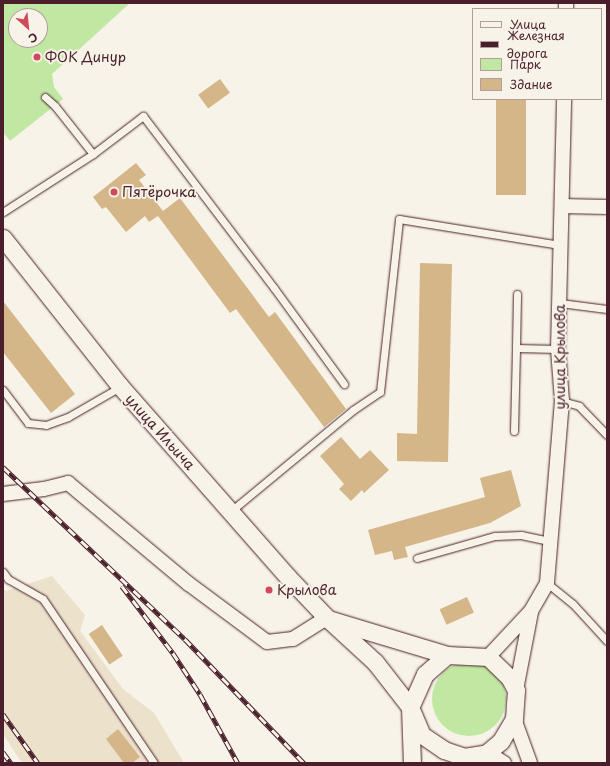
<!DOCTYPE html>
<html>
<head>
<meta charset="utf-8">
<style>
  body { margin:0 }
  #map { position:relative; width:610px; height:766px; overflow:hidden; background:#f7f3e8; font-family:"Playpen Sans",sans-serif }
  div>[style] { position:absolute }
  .built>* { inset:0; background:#ece1cb }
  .green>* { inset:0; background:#c1e8a2 }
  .round { border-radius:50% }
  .building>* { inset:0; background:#d4b688; transform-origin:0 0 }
  .roads { filter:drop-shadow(0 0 1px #4a1f2b) drop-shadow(0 0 1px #4a1f2b) }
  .service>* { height:7px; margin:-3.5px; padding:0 3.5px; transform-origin:3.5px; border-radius:3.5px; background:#f7f3e8 }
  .minor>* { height:14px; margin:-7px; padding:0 7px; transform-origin:7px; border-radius:7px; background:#f7f3e8 }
  .tertiary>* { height:17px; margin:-8.5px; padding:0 8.5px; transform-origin:8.5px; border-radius:8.5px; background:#f7f3e8 }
  .rail>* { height:4.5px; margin-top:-2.25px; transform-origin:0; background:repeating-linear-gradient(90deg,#f7f3e8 0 9px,#4a1f2b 0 18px); box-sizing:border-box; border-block:1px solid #4a1f2b }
  .dots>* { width:11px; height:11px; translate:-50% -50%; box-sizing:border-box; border:2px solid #f7f3e8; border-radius:50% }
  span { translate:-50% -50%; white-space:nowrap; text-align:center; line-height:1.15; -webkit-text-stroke:4px #f7f3e8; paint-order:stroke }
  .poi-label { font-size:14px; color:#4a1f2b }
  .left { translate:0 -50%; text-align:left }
  .street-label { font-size:14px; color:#4a1f2b }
  .frame { position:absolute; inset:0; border:4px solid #4a1f2b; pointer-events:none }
  .legend { position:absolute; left:472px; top:8px; width:130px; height:92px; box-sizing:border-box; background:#f7f3e8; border:1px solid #b29e9c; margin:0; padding:5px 7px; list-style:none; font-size:12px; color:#4a1f2b }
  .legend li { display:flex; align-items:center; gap:8px; height:20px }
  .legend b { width:20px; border:1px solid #b29e9c }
  .north { position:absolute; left:8px; top:8px; width:40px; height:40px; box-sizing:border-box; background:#f7f3e8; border:1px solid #b29e9c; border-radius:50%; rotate:153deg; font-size:11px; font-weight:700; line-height:16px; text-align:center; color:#4a1f2b }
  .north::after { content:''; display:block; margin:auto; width:14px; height:18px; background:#d1495b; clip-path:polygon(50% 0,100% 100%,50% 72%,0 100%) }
</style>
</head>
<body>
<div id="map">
  <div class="built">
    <i style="clip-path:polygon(52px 576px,85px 615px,80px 631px,123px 689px,154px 713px,184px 763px,22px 763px,3px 734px,3px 589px,6px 591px)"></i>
  </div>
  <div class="green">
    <i style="clip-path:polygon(evenodd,3px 3px,130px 3px,52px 74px,54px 87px,63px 99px,10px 141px,3px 132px,3px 3px,16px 16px,40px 16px,40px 40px,16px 40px,16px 16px)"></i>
    <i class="round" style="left:432px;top:662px;width:74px;height:74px"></i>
  </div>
  <div class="building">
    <i style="left:220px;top:79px;width:17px;height:27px;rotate:54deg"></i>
    <i style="left:496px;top:99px;width:30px;height:96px"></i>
    <i style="clip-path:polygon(136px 163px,146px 175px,139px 180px,163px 211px,180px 198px,269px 317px,275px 312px,346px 409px,324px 427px,236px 309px,230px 313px,158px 216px,149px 222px,145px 216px,126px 232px,106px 207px,102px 209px,93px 197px)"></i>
    <i style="clip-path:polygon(420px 263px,452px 264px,448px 462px,397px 461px,397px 433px,417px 434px)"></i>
    <i style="clip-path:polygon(3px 301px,75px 394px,51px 413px,3px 352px)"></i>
    <i style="clip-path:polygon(341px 437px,360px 459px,370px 450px,389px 470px,364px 493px,362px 490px,351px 501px,339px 489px,344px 484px,320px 456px)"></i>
    <i style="clip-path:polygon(511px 470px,521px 506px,490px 523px,405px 547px,408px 557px,394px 560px,392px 551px,375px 555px,368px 530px,485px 497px,480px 478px)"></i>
    <i style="left:467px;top:597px;width:17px;height:30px;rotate:66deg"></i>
    <i style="left:102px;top:625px;width:37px;height:16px;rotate:56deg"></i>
    <i style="clip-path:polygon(118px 729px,140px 757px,132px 763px,124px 763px,106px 739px)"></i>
  </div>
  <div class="roads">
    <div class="service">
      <i style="left:45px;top:97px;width:13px;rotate:42deg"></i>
      <i style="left:55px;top:106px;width:61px;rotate:51.6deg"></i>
      <i style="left:3px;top:212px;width:107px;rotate:-32.8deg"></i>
      <i style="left:93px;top:154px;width:63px;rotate:-37.2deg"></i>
      <i style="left:143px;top:116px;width:216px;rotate:52.7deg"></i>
      <i style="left:274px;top:288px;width:119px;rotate:53.9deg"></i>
      <i style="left:560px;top:303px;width:47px;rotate:7.3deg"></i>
      <i style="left:516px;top:348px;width:54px;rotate:-88.9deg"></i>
      <i style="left:3px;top:390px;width:41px;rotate:52.9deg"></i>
      <i style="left:28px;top:423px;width:18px;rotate:6deg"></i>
      <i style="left:46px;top:425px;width:23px;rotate:-20deg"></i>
      <i style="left:68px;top:417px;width:60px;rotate:-30deg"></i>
      <i style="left:562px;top:401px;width:18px;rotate:16deg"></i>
      <i style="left:579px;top:406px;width:40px;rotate:46deg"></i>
      <i style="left:514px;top:431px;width:83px;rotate:-88.6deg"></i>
      <i style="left:516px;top:348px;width:42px;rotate:1.4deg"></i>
      <i style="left:231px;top:511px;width:158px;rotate:-39.6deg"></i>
      <i style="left:353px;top:410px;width:32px;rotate:-34deg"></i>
      <i style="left:380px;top:392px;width:174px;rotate:-83.7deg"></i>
      <i style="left:399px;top:219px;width:163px;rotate:9.2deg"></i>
      <i style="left:417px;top:558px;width:81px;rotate:-15.8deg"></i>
      <i style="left:495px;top:536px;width:26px;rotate:-2deg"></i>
      <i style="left:521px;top:535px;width:30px;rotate:12deg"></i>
      <i style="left:3px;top:572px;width:9px;rotate:54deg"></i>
      <i style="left:8px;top:579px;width:40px;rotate:29.7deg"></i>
      <i style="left:43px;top:599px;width:198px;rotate:55.9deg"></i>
      <i style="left:547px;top:583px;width:33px;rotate:39deg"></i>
      <i style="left:573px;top:604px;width:50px;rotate:47.4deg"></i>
    </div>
    <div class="minor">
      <i style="left:566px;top:9px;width:6px;rotate:-90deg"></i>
      <i style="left:562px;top:206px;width:45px;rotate:1.3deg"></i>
      <i style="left:3px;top:494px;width:41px;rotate:-7deg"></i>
      <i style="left:44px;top:489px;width:25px;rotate:-14deg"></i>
      <i style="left:68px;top:483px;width:158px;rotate:39.9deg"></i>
      <i style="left:189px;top:584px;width:97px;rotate:36.6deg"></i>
      <i style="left:267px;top:642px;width:26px;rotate:-7deg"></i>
      <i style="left:293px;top:639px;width:40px;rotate:-32deg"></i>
      <i style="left:488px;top:657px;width:63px;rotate:-46.9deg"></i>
      <i style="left:531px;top:611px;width:32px;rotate:-60deg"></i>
      <i style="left:547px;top:583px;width:183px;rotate:-85.3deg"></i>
      <i style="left:562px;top:401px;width:52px;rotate:-94.4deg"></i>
      <i style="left:558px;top:349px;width:250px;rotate:-88.6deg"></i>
      <i style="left:516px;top:690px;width:79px;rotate:-79.1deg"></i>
      <i style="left:514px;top:719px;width:47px;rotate:70deg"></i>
      <i style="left:488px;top:753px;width:19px;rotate:32deg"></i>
    </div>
    <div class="tertiary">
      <i style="left:3px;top:238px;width:189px;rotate:51.7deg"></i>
      <i style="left:120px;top:386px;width:253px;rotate:48.7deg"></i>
      <i style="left:287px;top:576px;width:58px;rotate:46.4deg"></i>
      <i style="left:327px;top:618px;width:65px;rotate:42.5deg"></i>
      <i style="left:375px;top:662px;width:57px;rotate:52.1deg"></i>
      <i style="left:410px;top:707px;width:56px;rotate:88deg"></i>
      <i style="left:331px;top:620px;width:121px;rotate:16.8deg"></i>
      <i style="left:447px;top:655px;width:41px;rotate:2.8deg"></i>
      <i style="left:488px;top:657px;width:29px;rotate:44deg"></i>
      <i style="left:509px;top:677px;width:15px;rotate:62deg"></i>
      <i style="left:516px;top:690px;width:29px;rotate:94deg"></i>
      <i style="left:514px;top:719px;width:26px;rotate:121deg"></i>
      <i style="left:501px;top:741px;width:34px;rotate:140deg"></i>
      <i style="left:447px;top:655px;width:29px;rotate:139deg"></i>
      <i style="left:425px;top:674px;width:36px;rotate:114deg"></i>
      <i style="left:410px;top:707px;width:30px;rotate:67deg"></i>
      <i style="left:422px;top:735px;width:27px;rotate:34deg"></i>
      <i style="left:444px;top:750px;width:21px;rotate:19deg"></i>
      <i style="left:464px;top:757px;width:24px;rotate:-9deg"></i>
    </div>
  </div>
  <div class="rail">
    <i style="left:3px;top:467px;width:250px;rotate:43.4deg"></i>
    <i style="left:185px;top:639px;width:172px;rotate:46.2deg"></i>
    <i style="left:122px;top:586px;width:84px;rotate:52.7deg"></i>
    <i style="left:173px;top:653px;width:49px;rotate:56.6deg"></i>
    <i style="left:200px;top:694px;width:79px;rotate:61.2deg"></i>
    <i style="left:3px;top:714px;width:60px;rotate:54.5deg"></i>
    <i style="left:3px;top:752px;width:14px;rotate:54deg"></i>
  </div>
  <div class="dots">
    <i style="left:37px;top:57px;background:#d1495b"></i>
    <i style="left:114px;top:192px;background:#d1495b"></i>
    <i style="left:269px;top:590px;background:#d1495b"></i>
  </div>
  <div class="poi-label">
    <span class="left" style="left:45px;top:57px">ФОК Динур</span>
    <span class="left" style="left:122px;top:192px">Пятёрочка</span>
    <span class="left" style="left:277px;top:590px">Крылова</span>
  </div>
  <div class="street-label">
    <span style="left:560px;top:357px;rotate:-90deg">улица Крылова</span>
    <span style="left:160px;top:432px;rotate:48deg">улица Ильича</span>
  </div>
  <div class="frame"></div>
  <ul class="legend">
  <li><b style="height:5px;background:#f7f3e8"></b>Улица</li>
  <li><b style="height:5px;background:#4a1f2b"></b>Железная дорога</li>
  <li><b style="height:11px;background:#c1e8a2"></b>Парк</li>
  <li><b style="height:11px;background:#d4b688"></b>Здание</li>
  </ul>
  <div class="north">С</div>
</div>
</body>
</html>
